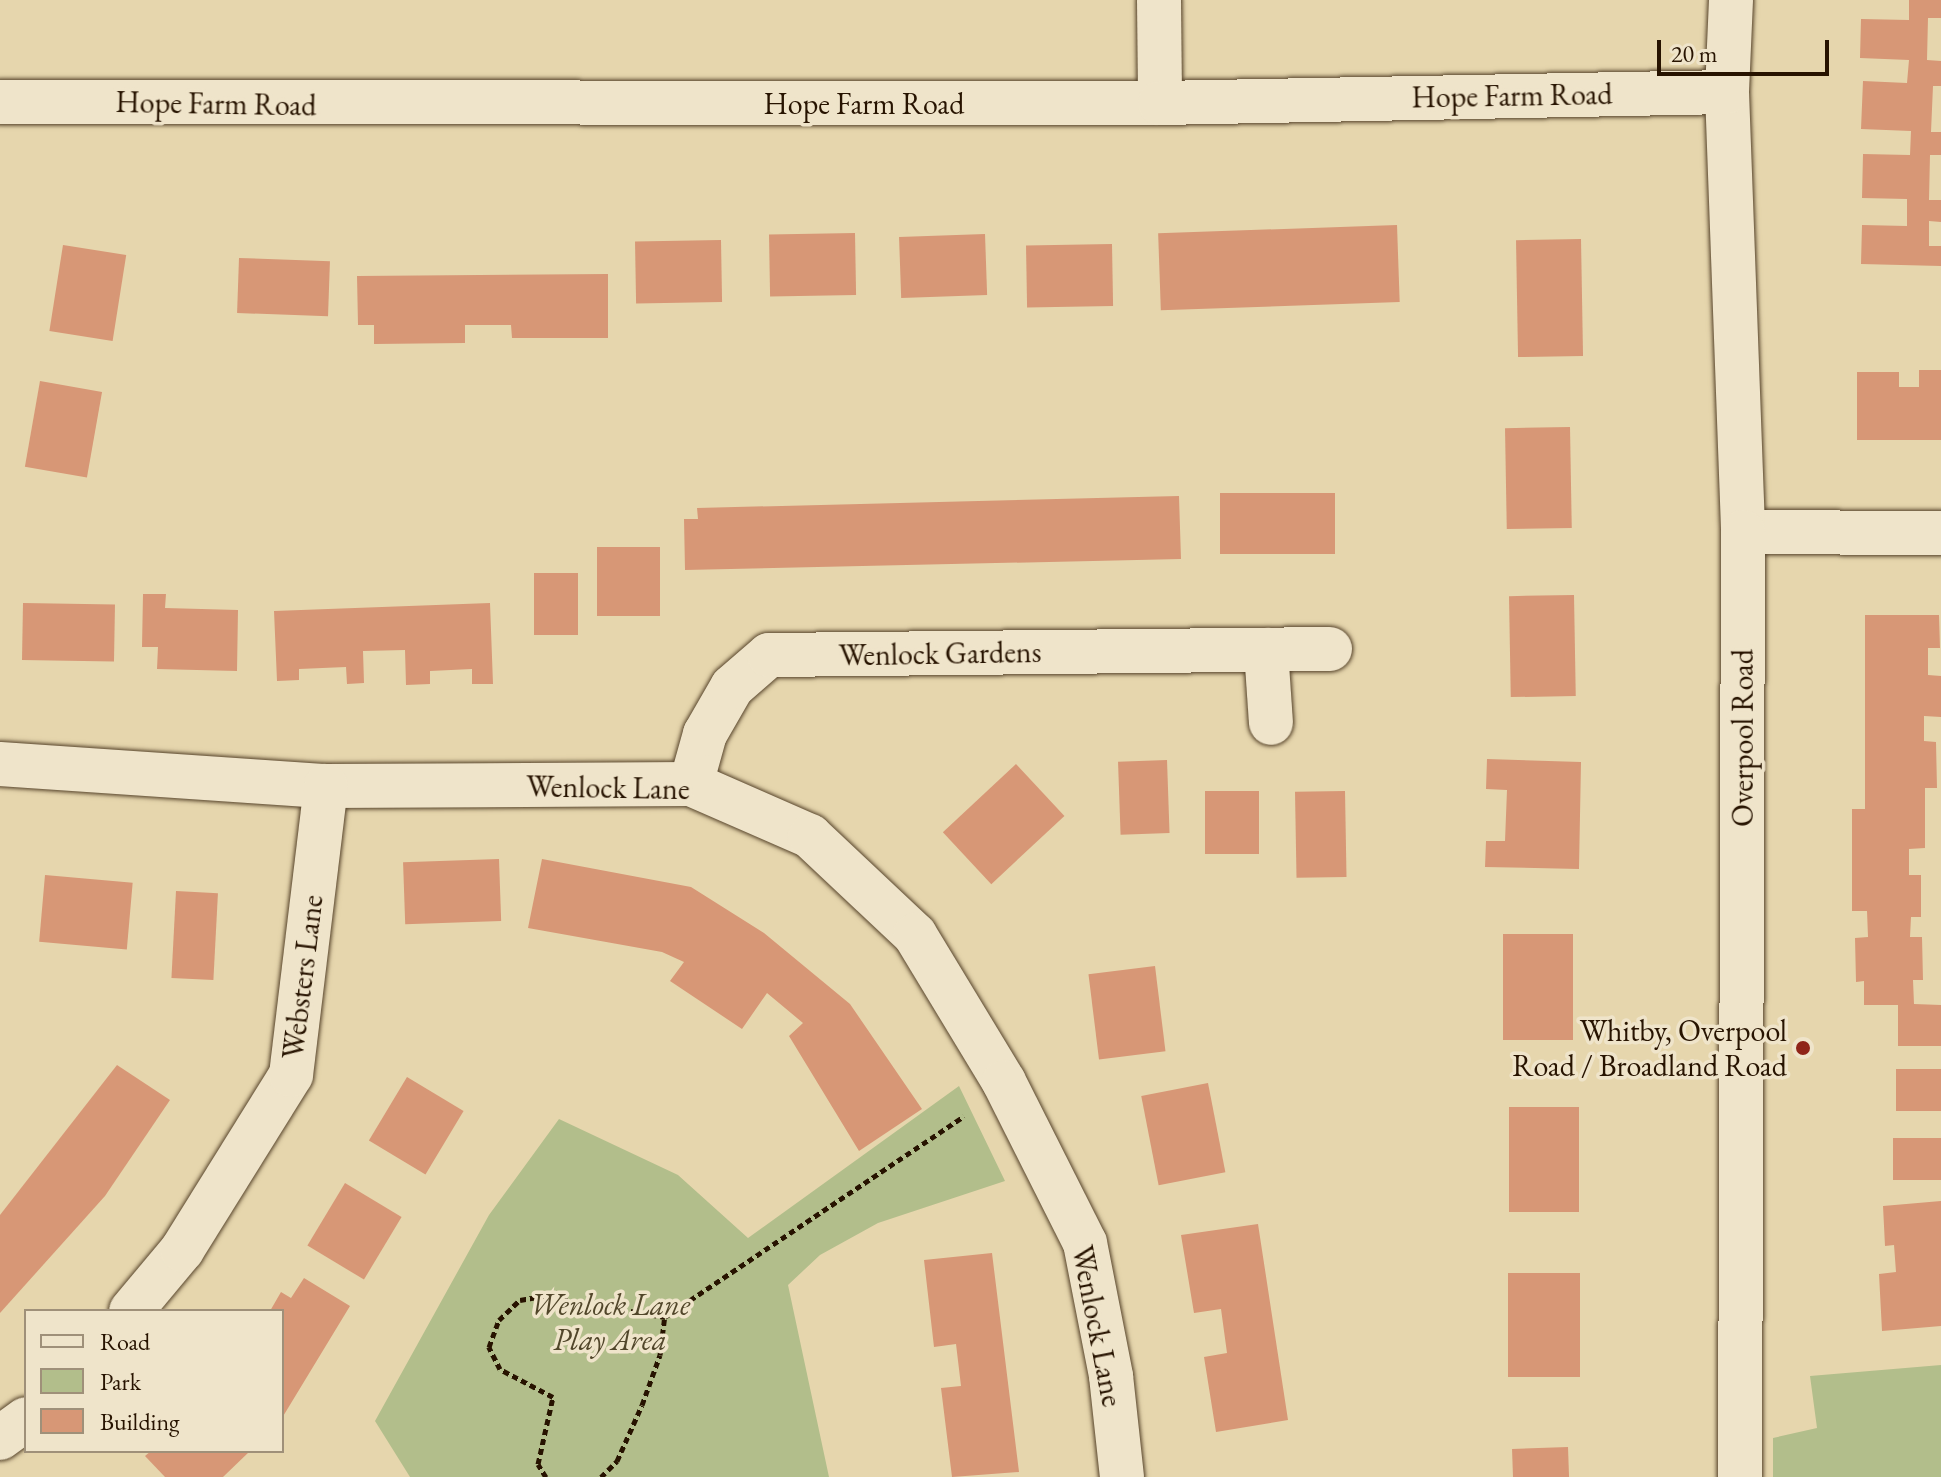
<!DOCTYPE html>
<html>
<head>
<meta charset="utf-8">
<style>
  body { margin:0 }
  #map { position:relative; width:1941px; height:1477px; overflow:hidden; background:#e6d6ad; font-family:"EB Garamond",serif }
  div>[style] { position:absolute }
  .green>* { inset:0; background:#b2be8b }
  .building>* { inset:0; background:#d79776; transform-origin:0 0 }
  .path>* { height:5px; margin-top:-2.5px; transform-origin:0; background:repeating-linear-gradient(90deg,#271300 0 6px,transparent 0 10px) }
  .roads { filter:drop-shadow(0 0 2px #57442b) drop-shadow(0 0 2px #57442b) }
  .minor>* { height:44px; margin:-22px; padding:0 22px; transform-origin:22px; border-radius:22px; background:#efe4ca }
  .tertiary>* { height:44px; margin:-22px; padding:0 22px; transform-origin:22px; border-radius:22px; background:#efe4ca }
  .dots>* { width:22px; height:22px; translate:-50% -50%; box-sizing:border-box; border:4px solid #efe4ca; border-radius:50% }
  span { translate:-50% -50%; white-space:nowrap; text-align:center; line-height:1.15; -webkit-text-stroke:7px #efe4ca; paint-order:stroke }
  .street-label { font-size:30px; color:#271300 }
  .poi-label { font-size:30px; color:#271300 }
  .right { translate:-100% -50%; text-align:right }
  .park-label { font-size:30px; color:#51462a; font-style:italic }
  .legend { position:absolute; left:24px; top:1309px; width:260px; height:144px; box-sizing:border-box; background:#efe4ca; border:2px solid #9f9079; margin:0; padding:10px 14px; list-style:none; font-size:24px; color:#271300 }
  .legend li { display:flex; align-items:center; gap:16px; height:40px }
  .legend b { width:40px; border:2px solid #9f9079 }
  .scale { position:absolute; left:1657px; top:40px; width:172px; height:36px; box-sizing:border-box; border:4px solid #271300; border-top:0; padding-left:10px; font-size:24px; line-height:28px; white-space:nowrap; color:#271300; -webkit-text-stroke:6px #efe4ca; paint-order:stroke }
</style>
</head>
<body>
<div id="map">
  <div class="green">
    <i style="clip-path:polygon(959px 1086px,1005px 1181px,878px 1223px,820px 1255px,788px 1285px,829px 1477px,410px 1477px,375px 1421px,489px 1215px,559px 1119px,678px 1175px,748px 1238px)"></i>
    <i style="clip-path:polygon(1941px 1365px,1941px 1477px,1773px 1477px,1773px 1438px,1817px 1428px,1810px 1376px)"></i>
  </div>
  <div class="building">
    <i style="clip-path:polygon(1909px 0,1941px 0,1941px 18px,1928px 18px,1927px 60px,1941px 61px,1941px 86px,1933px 86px,1931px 132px,1941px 132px,1941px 155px,1930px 155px,1929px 200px,1941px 200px,1941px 222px,1929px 221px,1929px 246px,1941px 246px,1941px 266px,1861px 264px,1862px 225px,1907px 226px,1907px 199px,1862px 198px,1863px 154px,1910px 155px,1911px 131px,1861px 129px,1863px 81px,1907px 83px,1909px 60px,1860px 58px,1861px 19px,1909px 20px)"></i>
    <i style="left:1397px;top:225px;width:77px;height:239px;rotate:88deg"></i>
    <i style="left:855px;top:233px;width:62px;height:86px;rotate:89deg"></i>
    <i style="left:985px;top:234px;width:61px;height:86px;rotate:88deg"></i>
    <i style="left:1581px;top:239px;width:117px;height:65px;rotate:89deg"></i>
    <i style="left:721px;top:240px;width:62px;height:86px;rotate:89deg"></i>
    <i style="left:1112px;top:244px;width:62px;height:86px;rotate:89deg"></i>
    <i style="left:63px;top:245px;width:64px;height:87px;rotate:9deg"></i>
    <i style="left:239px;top:258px;width:91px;height:55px;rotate:2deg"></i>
    <i style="clip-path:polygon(608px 274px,608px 338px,512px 338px,511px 325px,465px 325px,465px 343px,374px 344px,374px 325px,358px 325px,357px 276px)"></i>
    <i style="clip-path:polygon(1919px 370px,1941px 370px,1941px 440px,1857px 440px,1857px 372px,1899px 372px,1899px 387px,1919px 387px)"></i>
    <i style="left:40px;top:381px;width:63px;height:87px;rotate:10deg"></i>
    <i style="left:1570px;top:427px;width:101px;height:65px;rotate:89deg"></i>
    <i style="left:1220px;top:493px;width:115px;height:61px"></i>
    <i style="clip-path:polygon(1179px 496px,1181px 559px,685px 570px,684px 519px,698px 519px,697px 508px)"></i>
    <i style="left:597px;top:547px;width:63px;height:69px"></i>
    <i style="left:534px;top:573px;width:44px;height:62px"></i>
    <i style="clip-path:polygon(143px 594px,166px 594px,165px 608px,238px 610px,237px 671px,157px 669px,158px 647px,142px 647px)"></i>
    <i style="left:1574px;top:595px;width:101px;height:65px;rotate:89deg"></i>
    <i style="left:23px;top:603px;width:92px;height:57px;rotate:1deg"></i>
    <i style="clip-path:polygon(490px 603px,493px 684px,472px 684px,472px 669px,430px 671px,430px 684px,406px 685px,405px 650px,363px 651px,364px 683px,347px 684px,346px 667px,299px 669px,299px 680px,277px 681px,274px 611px)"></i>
    <i style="clip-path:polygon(1865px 615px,1939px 615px,1940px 648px,1928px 648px,1928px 675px,1941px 676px,1941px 717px,1924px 716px,1924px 741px,1936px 742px,1937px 788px,1925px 788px,1925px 848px,1909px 849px,1909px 875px,1921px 875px,1921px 917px,1911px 917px,1910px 937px,1922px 937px,1923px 980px,1913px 980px,1914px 1004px,1941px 1005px,1941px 1046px,1898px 1046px,1898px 1005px,1864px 1005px,1864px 981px,1856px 982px,1855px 938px,1868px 937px,1867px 911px,1852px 911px,1852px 809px,1865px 809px)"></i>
    <i style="clip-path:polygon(1487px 759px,1581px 762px,1579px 869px,1485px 867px,1486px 841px,1505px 841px,1507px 790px,1486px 789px)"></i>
    <i style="left:1167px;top:760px;width:73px;height:49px;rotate:88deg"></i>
    <i style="left:1016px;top:764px;width:71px;height:100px;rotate:47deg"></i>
    <i style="left:1259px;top:791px;width:63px;height:54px;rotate:90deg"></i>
    <i style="left:1345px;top:791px;width:86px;height:50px;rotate:89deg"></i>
    <i style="left:499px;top:859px;width:62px;height:96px;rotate:88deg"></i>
    <i style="clip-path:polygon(542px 859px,691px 887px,764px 933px,850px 1004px,922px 1109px,859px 1151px,789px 1036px,803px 1023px,767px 993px,742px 1029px,670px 981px,684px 962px,662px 952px,528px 928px)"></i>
    <i style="left:45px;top:875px;width:88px;height:67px;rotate:5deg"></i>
    <i style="left:176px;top:891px;width:42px;height:87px;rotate:3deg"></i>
    <i style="left:1503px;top:934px;width:70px;height:106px"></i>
    <i style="left:1155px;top:966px;width:86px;height:67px;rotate:83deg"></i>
    <i style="clip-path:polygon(117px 1065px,170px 1100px,105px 1196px,0 1313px,0 1215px)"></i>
    <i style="left:1941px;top:1069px;width:42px;height:45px;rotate:90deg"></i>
    <i style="left:407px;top:1077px;width:66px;height:74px;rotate:31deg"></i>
    <i style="left:1208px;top:1083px;width:91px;height:68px;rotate:79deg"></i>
    <i style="left:1509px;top:1107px;width:70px;height:105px"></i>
    <i style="left:1893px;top:1138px;width:48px;height:42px"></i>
    <i style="left:345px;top:1183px;width:66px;height:73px;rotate:31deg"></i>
    <i style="clip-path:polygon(1941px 1201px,1941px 1326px,1882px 1331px,1879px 1274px,1896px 1272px,1894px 1245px,1885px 1246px,1883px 1206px)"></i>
    <i style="clip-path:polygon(1258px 1224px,1288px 1420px,1216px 1432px,1204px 1357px,1227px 1353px,1221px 1309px,1194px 1313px,1181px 1235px)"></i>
    <i style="clip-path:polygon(992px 1253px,1019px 1472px,952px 1477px,941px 1388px,961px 1386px,956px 1344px,934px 1347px,924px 1260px)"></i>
    <i style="left:1508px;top:1273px;width:72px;height:104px"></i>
    <i style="clip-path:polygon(304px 1278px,350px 1306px,282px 1418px,282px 1311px,270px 1311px,281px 1292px,291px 1298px)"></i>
    <i style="left:1568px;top:1447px;width:30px;height:56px;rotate:88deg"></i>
    <i style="clip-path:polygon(151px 1451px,250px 1451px,223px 1477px,165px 1477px,145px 1456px)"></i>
  </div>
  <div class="path">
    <i style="left:546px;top:1477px;width:15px;rotate:-122deg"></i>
    <i style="left:538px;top:1464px;width:69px;rotate:-77.4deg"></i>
    <i style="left:553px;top:1397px;width:60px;rotate:-152.2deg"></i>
    <i style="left:500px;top:1369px;width:25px;rotate:-117deg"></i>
    <i style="left:489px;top:1347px;width:29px;rotate:-70deg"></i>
    <i style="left:499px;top:1320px;width:29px;rotate:-44deg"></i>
    <i style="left:520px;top:1300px;width:22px;rotate:-10deg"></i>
    <i style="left:542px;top:1296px;width:125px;rotate:9.7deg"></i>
    <i style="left:665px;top:1317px;width:360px;rotate:-33.9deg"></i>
    <i style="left:601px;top:1477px;width:23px;rotate:-45deg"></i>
    <i style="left:617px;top:1461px;width:61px;rotate:-65.9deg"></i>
    <i style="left:642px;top:1405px;width:53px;rotate:-70.2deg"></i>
    <i style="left:660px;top:1355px;width:38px;rotate:-83deg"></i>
  </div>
  <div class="roads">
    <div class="minor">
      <i style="left:1159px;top:0;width:103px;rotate:89.4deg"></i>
      <i style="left:1743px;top:532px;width:198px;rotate:0.3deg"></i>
      <i style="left:1266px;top:650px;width:73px;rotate:86.1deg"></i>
      <i style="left:0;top:764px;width:327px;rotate:3.9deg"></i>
      <i style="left:326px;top:786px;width:365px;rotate:-0.3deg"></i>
      <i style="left:691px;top:784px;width:130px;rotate:23.6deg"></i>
      <i style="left:810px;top:836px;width:144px;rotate:43.3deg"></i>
      <i style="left:915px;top:935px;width:172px;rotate:58.8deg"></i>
      <i style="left:1004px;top:1082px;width:180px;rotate:63.3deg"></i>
      <i style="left:1085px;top:1243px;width:136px;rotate:78.9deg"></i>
      <i style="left:1111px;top:1376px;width:102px;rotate:83.8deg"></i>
      <i style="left:691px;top:784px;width:52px;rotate:-74.4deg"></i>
      <i style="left:705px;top:734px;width:54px;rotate:-60.1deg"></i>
      <i style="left:732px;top:687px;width:49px;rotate:-40.9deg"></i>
      <i style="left:769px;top:655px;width:561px;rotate:-0.61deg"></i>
      <i style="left:131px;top:1311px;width:80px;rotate:-50.1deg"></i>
      <i style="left:182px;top:1250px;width:206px;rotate:-58.1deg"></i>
      <i style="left:291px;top:1075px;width:291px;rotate:-83.1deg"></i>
      <i style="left:0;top:1438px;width:32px;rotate:-36deg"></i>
    </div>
    <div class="tertiary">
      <i style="left:1731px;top:0;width:92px;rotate:92.5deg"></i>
      <i style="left:1727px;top:92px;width:440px;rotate:87.9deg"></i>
      <i style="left:1743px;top:532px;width:945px;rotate:90.18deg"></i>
      <i style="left:0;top:102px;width:1160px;rotate:0.05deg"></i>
      <i style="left:1160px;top:103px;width:567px;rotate:-1.11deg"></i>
    </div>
  </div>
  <div class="dots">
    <i style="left:1803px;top:1048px;background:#8f2418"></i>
  </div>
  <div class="street-label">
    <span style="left:1512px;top:96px;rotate:-1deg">Hope Farm Road</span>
    <span style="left:216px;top:104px;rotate:1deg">Hope Farm Road</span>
    <span style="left:864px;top:104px">Hope Farm Road</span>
    <span style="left:940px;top:654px;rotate:-1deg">Wenlock Gardens</span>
    <span style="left:1743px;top:738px;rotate:-90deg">Overpool Road</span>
    <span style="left:608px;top:788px;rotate:1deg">Wenlock Lane</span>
    <span style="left:303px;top:977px;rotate:-83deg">Websters Lane</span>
    <span style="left:1097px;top:1326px;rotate:79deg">Wenlock Lane</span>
  </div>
  <div class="poi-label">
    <span class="right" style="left:1787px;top:1048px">Whitby, Overpool<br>Road / Broadland Road</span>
  </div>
  <div class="park-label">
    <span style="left:610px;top:1322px">Wenlock Lane<br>Play Area</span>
  </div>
  <ul class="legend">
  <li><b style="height:10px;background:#efe4ca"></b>Road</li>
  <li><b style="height:22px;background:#b2be8b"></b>Park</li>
  <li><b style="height:22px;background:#d79776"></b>Building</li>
  </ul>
  <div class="scale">20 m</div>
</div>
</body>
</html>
